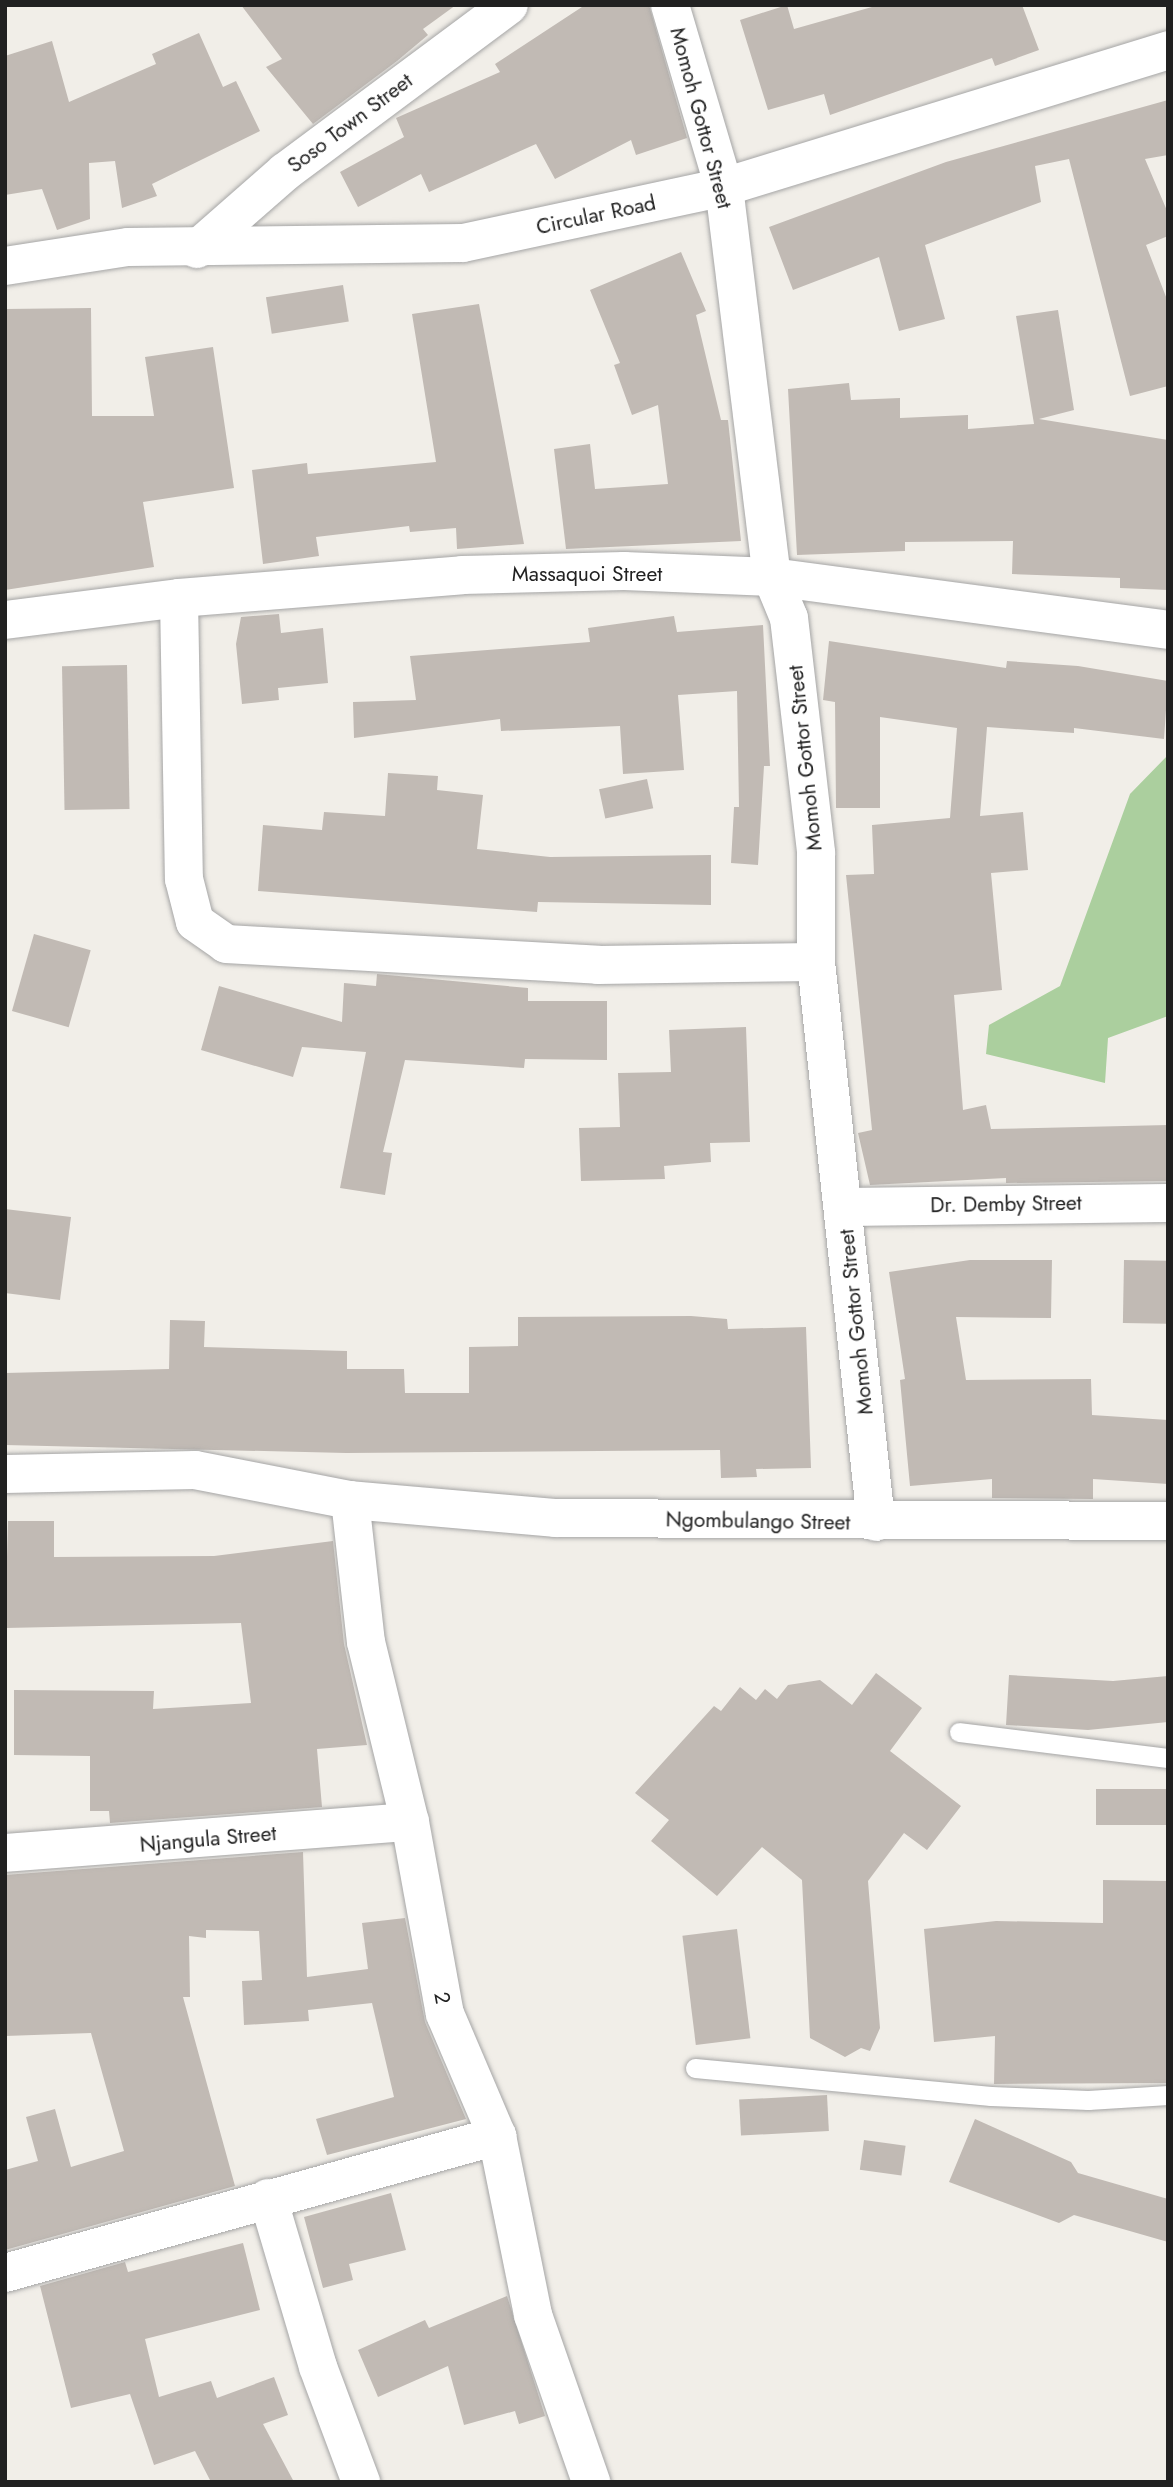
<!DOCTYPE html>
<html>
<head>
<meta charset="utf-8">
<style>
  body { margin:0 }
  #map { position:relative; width:1173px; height:2487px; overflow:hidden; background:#f1eee8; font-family:Jost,sans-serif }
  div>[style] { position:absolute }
  .forest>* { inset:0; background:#abcf9e }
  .building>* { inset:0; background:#c1bab4; transform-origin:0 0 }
  .roads { filter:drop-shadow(0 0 2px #a5a5a5) drop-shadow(0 0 2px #a5a5a5) }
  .service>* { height:19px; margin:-9.5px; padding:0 9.5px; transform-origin:9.5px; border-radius:9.5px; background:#fff }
  .minor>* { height:38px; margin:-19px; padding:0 19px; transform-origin:19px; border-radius:19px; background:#fff }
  span { translate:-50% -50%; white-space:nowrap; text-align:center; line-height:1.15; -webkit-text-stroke:5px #fff; paint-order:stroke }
  .street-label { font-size:21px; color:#212121 }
  .frame { position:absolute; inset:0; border:7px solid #212121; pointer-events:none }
</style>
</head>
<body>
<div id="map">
  <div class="forest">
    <i style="clip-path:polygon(1168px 755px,1168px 1016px,1108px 1038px,1105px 1083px,986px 1054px,989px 1025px,1060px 986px,1130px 794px)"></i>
  </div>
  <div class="building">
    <i style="clip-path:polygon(241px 5px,456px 5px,423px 29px,428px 35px,397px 61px,313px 124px,266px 67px,282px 59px)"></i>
    <i style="clip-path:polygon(585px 5px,649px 5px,687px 138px,636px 155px,631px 140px,555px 179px,536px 144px,429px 192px,421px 174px,358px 207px,340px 172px,404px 137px,396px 118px,500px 72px,495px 64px)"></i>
    <i style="clip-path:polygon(787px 5px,794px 29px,879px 5px,1022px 5px,1039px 50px,995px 66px,992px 58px,830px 115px,824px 94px,768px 110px,740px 20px)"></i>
    <i style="clip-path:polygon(199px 33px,223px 87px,236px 81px,260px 131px,152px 184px,157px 196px,122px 208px,115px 161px,89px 163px,90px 219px,57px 230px,42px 189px,5px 195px,5px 56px,52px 41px,69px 102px,156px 64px,152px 54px)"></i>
    <i style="clip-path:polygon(1168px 100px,1168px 155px,1145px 159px,1168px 213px,1168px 236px,1146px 245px,1168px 302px,1168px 386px,1130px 396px,1069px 159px,1035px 166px,1041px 202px,925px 245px,945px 319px,899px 331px,879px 257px,793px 290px,769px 227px,946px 162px)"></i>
    <i style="clip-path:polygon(681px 252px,706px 311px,696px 315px,721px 420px,728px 420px,741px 541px,566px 549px,554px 449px,590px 444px,595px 489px,668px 484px,658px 405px,632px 415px,614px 365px,620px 363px,590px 290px)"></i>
    <i style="left:343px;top:285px;width:37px;height:78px;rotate:81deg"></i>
    <i style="clip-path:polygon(479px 304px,524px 544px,457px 549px,456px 528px,410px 532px,409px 526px,316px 537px,319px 556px,263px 564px,252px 470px,307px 463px,308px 474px,436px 462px,412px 314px)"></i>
    <i style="clip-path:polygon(91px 308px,92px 416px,154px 416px,145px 357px,213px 347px,234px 488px,143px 502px,154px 567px,5px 590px,5px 309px)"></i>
    <i style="clip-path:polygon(1058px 310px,1074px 410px,1039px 419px,1168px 440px,1168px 590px,1120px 588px,1120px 578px,1012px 574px,1013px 541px,905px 542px,905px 551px,797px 555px,788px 389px,849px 383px,851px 400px,900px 398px,900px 418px,968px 415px,968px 429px,1034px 424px,1016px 316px)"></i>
    <i style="clip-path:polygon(279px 614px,281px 633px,323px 628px,328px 683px,278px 688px,279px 700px,242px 704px,236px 644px,241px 617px)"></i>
    <i style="clip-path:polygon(674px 616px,677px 632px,763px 625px,770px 766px,764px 766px,758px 865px,731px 863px,734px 807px,739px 807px,737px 691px,678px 695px,684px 770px,623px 774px,620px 726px,501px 731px,500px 719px,354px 738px,353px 702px,416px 700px,410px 656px,590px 642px,588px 628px)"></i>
    <i style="clip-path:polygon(829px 641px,1006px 668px,1007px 661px,1078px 666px,1168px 681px,1164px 739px,1074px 728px,1074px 733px,987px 727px,980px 816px,1023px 812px,1028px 870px,991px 873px,1002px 990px,954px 995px,963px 1110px,986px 1105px,991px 1129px,1168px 1125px,1168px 1181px,1006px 1183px,1006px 1178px,870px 1185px,858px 1133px,872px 1130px,846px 875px,874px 874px,872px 825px,950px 818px,957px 728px,880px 717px,880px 808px,836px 808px,835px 702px,823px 700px)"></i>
    <i style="left:127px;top:665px;width:144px;height:65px;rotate:89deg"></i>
    <i style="clip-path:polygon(388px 773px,438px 776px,437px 790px,483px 795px,477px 849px,550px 857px,711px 855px,711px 905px,538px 902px,537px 912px,258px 891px,263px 825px,322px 830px,324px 812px,385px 816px)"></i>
    <i style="left:647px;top:779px;width:30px;height:49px;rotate:78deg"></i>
    <i style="left:34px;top:934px;width:59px;height:80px;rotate:16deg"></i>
    <i style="clip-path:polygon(377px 974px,528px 988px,528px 1001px,607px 1001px,607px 1060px,525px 1059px,524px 1068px,405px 1060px,383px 1152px,392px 1153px,385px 1195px,340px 1188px,366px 1052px,302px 1047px,293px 1077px,201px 1050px,219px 986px,342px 1022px,344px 983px,376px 986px)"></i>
    <i style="clip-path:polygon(746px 1027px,750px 1142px,710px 1143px,711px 1162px,664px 1166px,665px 1179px,581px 1181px,579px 1128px,620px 1127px,618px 1073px,671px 1072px,669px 1030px)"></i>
    <i style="clip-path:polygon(5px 1209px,71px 1217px,60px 1300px,5px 1293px)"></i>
    <i style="clip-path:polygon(970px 1260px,1052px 1260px,1051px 1318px,956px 1317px,966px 1380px,1091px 1379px,1092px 1415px,1168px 1420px,1168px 1484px,1093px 1479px,1093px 1499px,992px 1498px,992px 1479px,910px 1486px,900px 1380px,905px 1379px,889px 1272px)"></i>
    <i style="left:1124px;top:1260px;width:44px;height:63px;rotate:1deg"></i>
    <i style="clip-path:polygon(691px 1316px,727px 1319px,728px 1329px,806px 1327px,811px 1468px,756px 1469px,757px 1477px,721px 1478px,720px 1450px,346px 1453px,5px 1445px,5px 1373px,169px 1369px,170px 1320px,205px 1321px,204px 1347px,347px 1351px,347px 1369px,404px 1369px,405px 1393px,469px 1393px,469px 1347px,518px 1346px,518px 1317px)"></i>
    <i style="clip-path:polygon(8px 1521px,54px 1521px,54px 1557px,214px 1556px,333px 1541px,344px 1644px,367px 1745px,317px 1749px,322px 1807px,110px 1823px,109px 1811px,90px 1811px,90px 1756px,14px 1755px,14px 1690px,154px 1691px,153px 1709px,251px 1703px,241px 1623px,5px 1628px)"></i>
    <i style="clip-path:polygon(876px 1673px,922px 1708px,890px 1751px,961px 1806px,927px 1850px,904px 1833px,868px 1881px,880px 2028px,870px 2051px,861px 2048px,845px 2057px,810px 2038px,802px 1880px,762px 1847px,717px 1896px,651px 1841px,669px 1820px,635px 1793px,714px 1706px,721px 1711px,740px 1687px,756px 1700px,765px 1689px,777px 1699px,788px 1685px,820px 1680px,852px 1705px)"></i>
    <i style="clip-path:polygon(1009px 1675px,1113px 1681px,1168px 1676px,1168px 1722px,1088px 1730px,1006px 1725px)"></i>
    <i style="left:1168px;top:1789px;width:36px;height:72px;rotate:90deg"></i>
    <i style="clip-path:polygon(303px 1852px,307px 1977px,368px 1969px,362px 1923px,405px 1918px,425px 2022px,466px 2119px,327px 2155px,316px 2119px,394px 2097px,372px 2003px,308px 2010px,309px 2021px,244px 2025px,242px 1981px,262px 1980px,259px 1931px,206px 1930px,206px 1938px,189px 1936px,190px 1997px,183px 1997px,235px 2186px,5px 2250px,5px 2170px,38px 2161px,26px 2117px,55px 2109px,71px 2167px,124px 2151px,91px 2033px,5px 2036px,5px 1875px)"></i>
    <i style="clip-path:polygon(1103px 1880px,1168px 1881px,1168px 2083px,994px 2084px,995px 2036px,934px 2042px,924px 1929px,996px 1921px,1103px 1923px)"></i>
    <i style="left:737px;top:1929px;width:110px;height:55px;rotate:83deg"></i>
    <i style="left:827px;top:2095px;width:36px;height:88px;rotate:87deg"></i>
    <i style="clip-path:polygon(975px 2119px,1071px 2162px,1078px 2173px,1168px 2199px,1168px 2242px,1074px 2215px,1059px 2223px,949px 2182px)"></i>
    <i style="left:864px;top:2140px;width:42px;height:30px;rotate:8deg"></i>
    <i style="clip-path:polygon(391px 2193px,406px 2250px,349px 2264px,353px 2280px,323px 2288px,304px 2217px)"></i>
    <i style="clip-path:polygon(243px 2243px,260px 2310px,145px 2339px,159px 2397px,211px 2381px,217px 2398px,274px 2377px,288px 2415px,263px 2424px,294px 2482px,211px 2482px,195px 2451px,154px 2465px,130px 2394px,71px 2408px,40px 2286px,125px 2262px,128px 2272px)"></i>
    <i style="clip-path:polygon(507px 2296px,545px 2416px,519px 2424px,515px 2411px,464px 2425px,448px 2366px,378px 2397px,358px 2350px,425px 2320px,429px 2328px)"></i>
  </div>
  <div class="roads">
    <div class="service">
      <i style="left:959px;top:1732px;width:211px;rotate:7.1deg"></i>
      <i style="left:695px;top:2068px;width:297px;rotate:5.4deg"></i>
      <i style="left:991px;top:2096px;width:97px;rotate:2.4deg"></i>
      <i style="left:1088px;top:2100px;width:80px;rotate:-3.6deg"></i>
    </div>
    <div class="minor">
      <i style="left:670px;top:5px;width:190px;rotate:73.5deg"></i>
      <i style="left:724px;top:187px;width:393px;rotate:83deg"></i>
      <i style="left:772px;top:577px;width:44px;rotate:67.5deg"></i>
      <i style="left:789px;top:618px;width:237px;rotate:83.4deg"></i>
      <i style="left:816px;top:853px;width:109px;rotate:90deg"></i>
      <i style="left:816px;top:962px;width:563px;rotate:83.88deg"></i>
      <i style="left:197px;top:249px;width:117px;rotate:-41.2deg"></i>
      <i style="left:285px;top:172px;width:279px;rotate:-36.7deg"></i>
      <i style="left:5px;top:266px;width:124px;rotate:-8.8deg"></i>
      <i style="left:128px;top:247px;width:335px;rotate:-0.7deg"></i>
      <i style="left:463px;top:243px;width:267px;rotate:-12.1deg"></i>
      <i style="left:724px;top:187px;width:465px;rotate:-17.1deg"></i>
      <i style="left:179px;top:598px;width:281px;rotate:89deg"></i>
      <i style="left:184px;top:879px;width:44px;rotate:75.7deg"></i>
      <i style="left:195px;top:922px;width:38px;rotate:35deg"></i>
      <i style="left:226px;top:944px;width:373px;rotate:3.2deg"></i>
      <i style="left:598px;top:965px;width:218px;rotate:-0.8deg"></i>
      <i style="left:5px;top:620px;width:175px;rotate:-7.2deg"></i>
      <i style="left:179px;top:598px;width:284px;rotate:-4.6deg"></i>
      <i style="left:462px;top:575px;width:162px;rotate:-1.4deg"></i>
      <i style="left:624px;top:571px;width:148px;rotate:2.3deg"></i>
      <i style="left:772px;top:577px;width:400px;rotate:7.6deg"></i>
      <i style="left:845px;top:1207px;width:323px;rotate:-0.7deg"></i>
      <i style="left:5px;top:1474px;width:190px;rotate:-1.2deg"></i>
      <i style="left:195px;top:1470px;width:158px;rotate:11deg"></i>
      <i style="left:350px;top:1500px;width:206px;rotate:5deg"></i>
      <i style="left:555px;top:1518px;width:613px;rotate:0.28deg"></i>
      <i style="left:350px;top:1500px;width:143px;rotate:83.6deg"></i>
      <i style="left:366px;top:1642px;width:185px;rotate:76.3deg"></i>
      <i style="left:410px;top:1822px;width:195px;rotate:79.7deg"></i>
      <i style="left:445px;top:2014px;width:133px;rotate:66.9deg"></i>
      <i style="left:497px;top:2136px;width:183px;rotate:78.6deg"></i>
      <i style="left:533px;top:2315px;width:177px;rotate:70.8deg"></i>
      <i style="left:5px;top:1853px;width:406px;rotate:-4.4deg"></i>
      <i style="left:268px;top:2198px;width:176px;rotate:73.5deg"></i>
      <i style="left:318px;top:2367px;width:123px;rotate:69.5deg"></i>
      <i style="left:5px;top:2273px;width:511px;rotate:-15.56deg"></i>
    </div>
  </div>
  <div class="street-label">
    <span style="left:701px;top:118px;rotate:75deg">Momoh Gottor Street</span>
    <span style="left:350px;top:123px;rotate:-37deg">Soso Town Street</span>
    <span style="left:596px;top:215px;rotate:-12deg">Circular Road</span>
    <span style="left:587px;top:574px">Massaquoi Street</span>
    <span style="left:805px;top:758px;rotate:-96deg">Momoh Gottor Street</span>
    <span style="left:1006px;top:1204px;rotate:-1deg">Dr. Demby Street</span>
    <span style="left:856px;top:1322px;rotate:-96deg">Momoh Gottor Street</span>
    <span style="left:758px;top:1521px;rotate:1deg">Ngombulango Street</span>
    <span style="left:208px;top:1839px;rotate:-5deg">Njangula Street</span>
    <span style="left:442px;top:1998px;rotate:80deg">2</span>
  </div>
  <div class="frame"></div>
</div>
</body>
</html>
